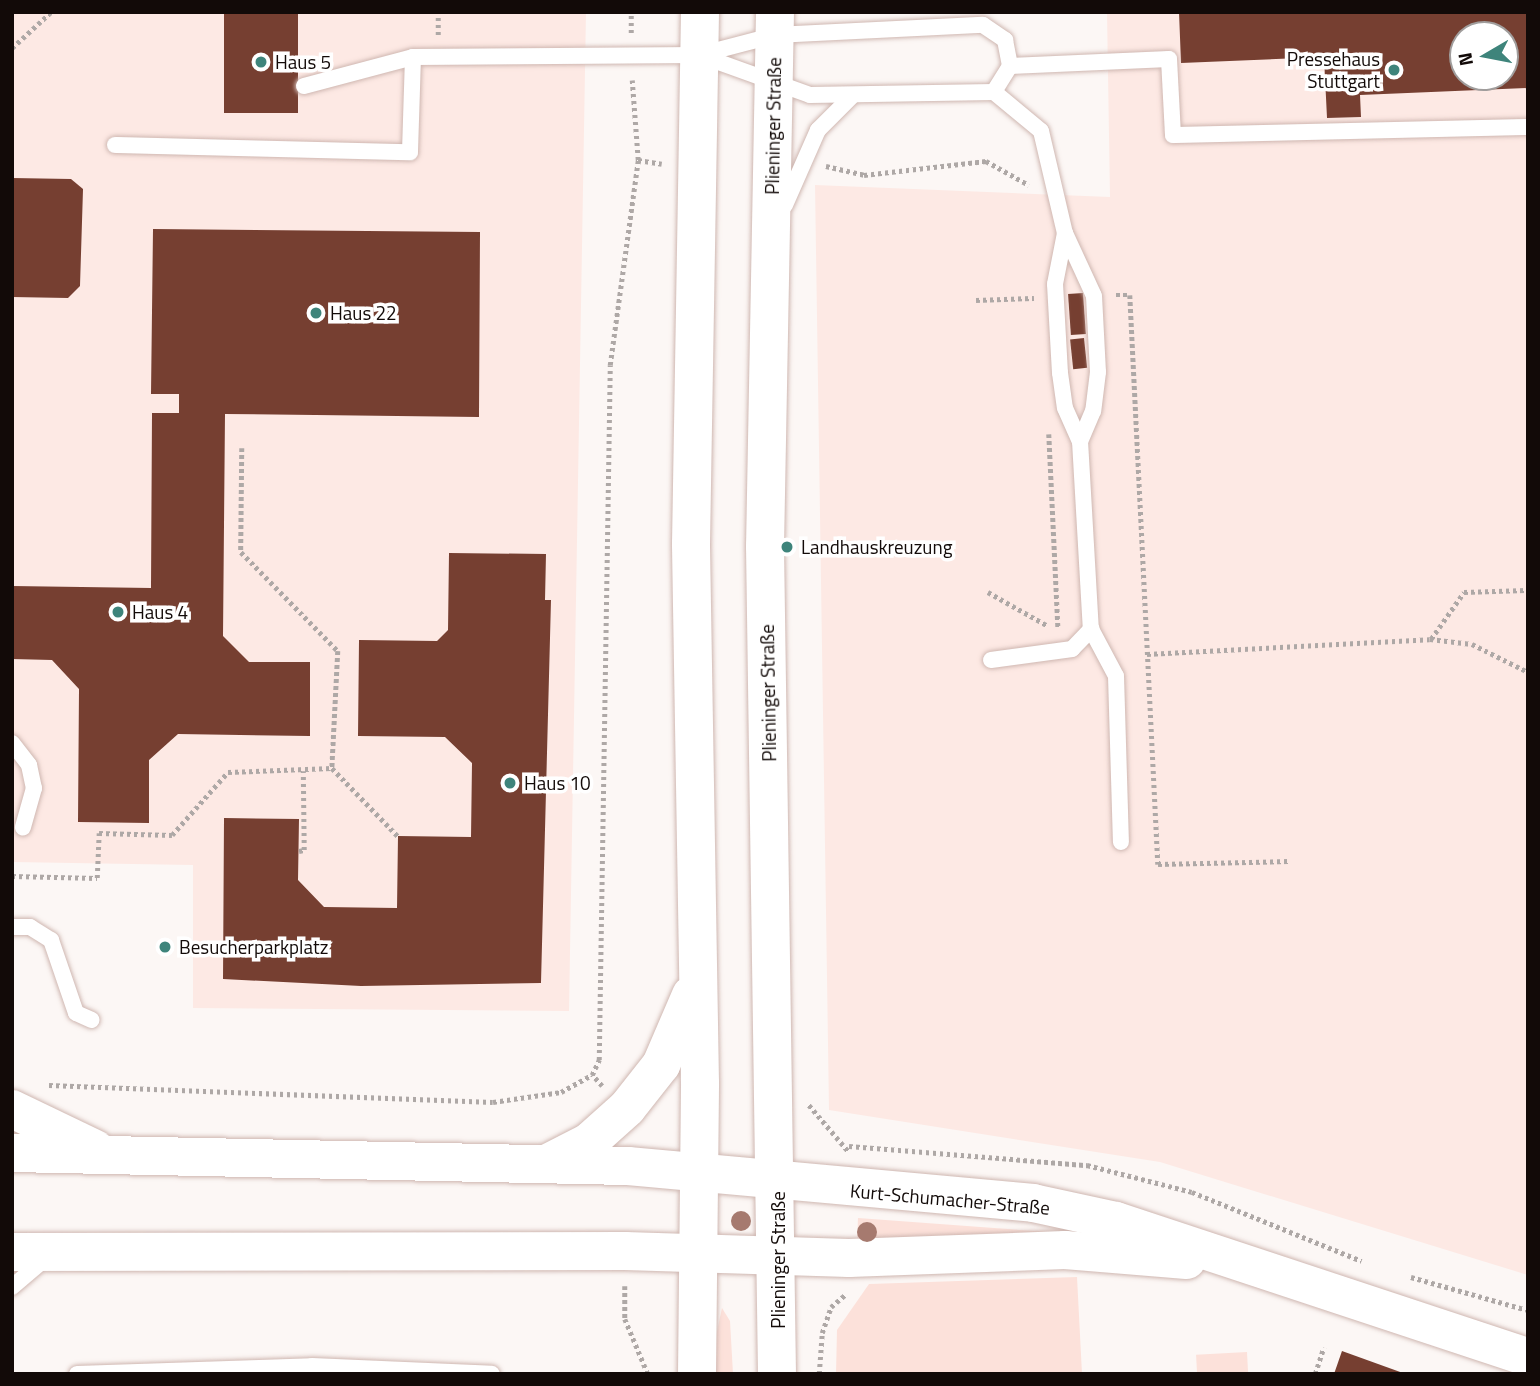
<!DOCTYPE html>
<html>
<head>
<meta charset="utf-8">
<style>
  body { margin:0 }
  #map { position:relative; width:1540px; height:1386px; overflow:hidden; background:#fcf7f5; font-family:"Titillium Web",sans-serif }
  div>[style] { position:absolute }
  .built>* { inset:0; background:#fde9e4 }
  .green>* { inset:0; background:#fce1da; transform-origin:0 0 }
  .building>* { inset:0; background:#763f31; transform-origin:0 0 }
  .path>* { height:4.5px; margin-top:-2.25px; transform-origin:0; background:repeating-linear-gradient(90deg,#aea8a6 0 3.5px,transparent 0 7px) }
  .roads { filter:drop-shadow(0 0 2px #cfb7b1) drop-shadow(0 0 2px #cfb7b1) }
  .lane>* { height:16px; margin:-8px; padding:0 8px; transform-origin:8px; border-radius:8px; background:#fff }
  .secondary>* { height:38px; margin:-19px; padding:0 19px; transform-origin:19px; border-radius:19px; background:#fff }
  .trees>* { width:20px; height:20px; margin:-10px; border-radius:50%; background:#a67a6f }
  .dots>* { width:19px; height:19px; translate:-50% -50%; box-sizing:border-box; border:4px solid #fff; border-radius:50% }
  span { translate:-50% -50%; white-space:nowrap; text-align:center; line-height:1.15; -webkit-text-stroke:7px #fff; paint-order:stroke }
  .poi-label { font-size:19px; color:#120a08 }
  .right { translate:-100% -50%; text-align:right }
  .left { translate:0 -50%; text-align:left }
  .street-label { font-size:19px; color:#120a08 }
  .frame { position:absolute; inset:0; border:14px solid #120a08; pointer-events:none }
  .north { position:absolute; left:1449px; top:21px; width:70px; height:70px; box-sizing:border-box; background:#fff; border:2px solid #a09d9c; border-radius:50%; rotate:260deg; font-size:19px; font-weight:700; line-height:28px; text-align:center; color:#120a08 }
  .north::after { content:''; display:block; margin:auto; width:24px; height:32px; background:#3e847b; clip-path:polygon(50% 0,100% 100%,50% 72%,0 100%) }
</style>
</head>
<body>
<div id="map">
  <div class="built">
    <i style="clip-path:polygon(12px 12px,586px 12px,569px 1011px,193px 1008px,193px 865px,12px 862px)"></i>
    <i style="clip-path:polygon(evenodd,1107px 12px,1528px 12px,1528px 1275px,1160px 1162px,829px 1110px,815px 185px,1110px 197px,1107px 12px,1463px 35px,1505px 35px,1505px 77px,1463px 77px,1463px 35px)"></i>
  </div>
  <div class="green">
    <i style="clip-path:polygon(858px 1218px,1048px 1232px,857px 1243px)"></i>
    <i style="clip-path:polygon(1077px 1277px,1082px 1374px,836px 1374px,837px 1330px,869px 1284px)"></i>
    <i style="clip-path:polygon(722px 1308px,730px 1321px,733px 1374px,708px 1374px)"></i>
    <i style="left:1247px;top:1352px;width:22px;height:51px;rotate:87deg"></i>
  </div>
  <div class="building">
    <i style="left:224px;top:12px;width:74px;height:101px"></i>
    <i style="clip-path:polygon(evenodd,1179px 12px,1528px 12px,1528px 88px,1360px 95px,1361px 117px,1327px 118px,1324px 57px,1181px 63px,1179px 12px,1463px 35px,1505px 35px,1505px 77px,1463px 77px,1463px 35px)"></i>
    <i style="clip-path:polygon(12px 178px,71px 179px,83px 189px,80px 286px,68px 298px,12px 297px)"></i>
    <i style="clip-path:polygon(153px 229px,480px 232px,479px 417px,225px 414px,223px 636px,249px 662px,310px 662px,310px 736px,178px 734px,149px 760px,149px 823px,78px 822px,79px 689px,52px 660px,12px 659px,12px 586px,151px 588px,152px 413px,179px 413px,179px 394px,151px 394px)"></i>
    <i style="left:1083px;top:293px;width:41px;height:15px;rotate:86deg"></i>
    <i style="left:1084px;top:338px;width:30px;height:14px;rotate:84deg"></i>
    <i style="clip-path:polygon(449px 553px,546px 554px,545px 600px,551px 600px,541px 983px,361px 986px,223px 979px,224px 818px,299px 819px,298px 880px,324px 907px,397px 908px,398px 836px,471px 837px,472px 763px,445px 737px,358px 736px,359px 640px,437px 641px,448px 630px)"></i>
    <i style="clip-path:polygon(1342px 1351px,1403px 1373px,1403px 1374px,1334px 1374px)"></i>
  </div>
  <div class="path">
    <i style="left:631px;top:33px;width:21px;rotate:-90deg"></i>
    <i style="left:438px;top:35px;width:23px;rotate:-90deg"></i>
    <i style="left:12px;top:48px;width:53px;rotate:-42.7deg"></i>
    <i style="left:638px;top:160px;width:24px;rotate:9deg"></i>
    <i style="left:826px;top:166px;width:39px;rotate:13deg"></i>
    <i style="left:864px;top:175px;width:123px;rotate:-6.5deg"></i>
    <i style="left:986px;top:161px;width:49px;rotate:29.2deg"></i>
    <i style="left:1116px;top:295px;width:14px"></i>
    <i style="left:1130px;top:295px;width:570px;rotate:87.18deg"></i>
    <i style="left:1158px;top:864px;width:130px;rotate:-1.3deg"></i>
    <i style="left:976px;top:300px;width:58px;rotate:-2deg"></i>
    <i style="left:1049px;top:434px;width:194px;rotate:87.3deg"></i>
    <i style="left:242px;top:448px;width:104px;rotate:90.6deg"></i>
    <i style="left:241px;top:552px;width:139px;rotate:45.6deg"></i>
    <i style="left:338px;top:651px;width:117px;rotate:92.9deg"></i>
    <i style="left:988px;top:592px;width:69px;rotate:29.5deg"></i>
    <i style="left:1431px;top:639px;width:57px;rotate:-54.9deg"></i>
    <i style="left:1464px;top:592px;width:64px;rotate:-1.8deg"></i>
    <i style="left:1147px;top:654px;width:283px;rotate:-3deg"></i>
    <i style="left:1430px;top:639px;width:42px;rotate:6.8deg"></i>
    <i style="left:1472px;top:644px;width:63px;rotate:26.6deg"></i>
    <i style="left:332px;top:768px;width:95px;rotate:45.9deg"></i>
    <i style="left:299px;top:851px;width:5px;rotate:-11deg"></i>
    <i style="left:304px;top:850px;width:79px;rotate:-90.7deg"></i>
    <i style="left:12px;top:876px;width:85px;rotate:1.3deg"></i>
    <i style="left:97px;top:878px;width:45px;rotate:-87.5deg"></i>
    <i style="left:99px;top:833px;width:73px;rotate:1.6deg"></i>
    <i style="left:172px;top:835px;width:84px;rotate:-48.4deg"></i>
    <i style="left:228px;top:772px;width:104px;rotate:-2.2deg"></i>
    <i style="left:49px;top:1085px;width:444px;rotate:2.2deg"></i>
    <i style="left:493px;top:1102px;width:69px;rotate:-8.4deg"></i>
    <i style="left:561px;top:1092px;width:35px;rotate:-29deg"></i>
    <i style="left:602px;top:1086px;width:15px;rotate:-132deg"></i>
    <i style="left:592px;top:1075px;width:17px;rotate:-65deg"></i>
    <i style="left:599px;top:1060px;width:695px;rotate:-89.09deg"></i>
    <i style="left:610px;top:365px;width:207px;rotate:-82.2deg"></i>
    <i style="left:638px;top:160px;width:80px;rotate:-94.3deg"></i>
    <i style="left:809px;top:1105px;width:62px;rotate:49.6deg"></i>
    <i style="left:849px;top:1146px;width:239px;rotate:4.6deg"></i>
    <i style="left:1087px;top:1165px;width:108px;rotate:14.4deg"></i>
    <i style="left:1192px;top:1192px;width:183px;rotate:22.1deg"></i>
    <i style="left:1411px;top:1277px;width:122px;rotate:15.8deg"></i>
    <i style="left:625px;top:1286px;width:33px;rotate:90deg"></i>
    <i style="left:625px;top:1319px;width:60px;rotate:67.3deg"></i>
    <i style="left:819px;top:1374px;width:41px;rotate:-85.8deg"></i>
    <i style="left:822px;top:1333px;width:28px;rotate:-71deg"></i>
    <i style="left:831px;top:1307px;width:18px;rotate:-41deg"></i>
    <i style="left:1315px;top:1374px;width:28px;rotate:-72deg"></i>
  </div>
  <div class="roads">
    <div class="lane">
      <i style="left:699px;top:55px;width:118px;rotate:19.8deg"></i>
      <i style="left:810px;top:95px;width:184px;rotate:-0.9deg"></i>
      <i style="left:994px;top:92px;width:61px;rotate:39.7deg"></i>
      <i style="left:1041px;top:131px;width:105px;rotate:76.8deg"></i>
      <i style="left:1065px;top:233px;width:69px;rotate:65.3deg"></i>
      <i style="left:1094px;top:296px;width:76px;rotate:87deg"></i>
      <i style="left:1098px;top:372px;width:39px;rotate:97deg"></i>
      <i style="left:1093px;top:411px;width:33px;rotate:113deg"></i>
      <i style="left:1010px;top:66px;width:159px;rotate:-2.5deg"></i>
      <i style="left:1169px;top:59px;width:76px;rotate:87deg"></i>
      <i style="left:1173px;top:135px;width:355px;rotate:-1.3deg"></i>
      <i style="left:304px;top:86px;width:113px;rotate:-14.9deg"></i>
      <i style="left:413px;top:57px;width:286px;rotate:-0.4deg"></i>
      <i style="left:699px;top:55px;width:79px;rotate:-14.7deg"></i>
      <i style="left:775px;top:35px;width:208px;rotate:-2.8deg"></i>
      <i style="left:983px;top:25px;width:27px;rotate:34deg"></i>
      <i style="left:1005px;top:40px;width:26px;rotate:79deg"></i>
      <i style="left:1010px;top:66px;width:31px;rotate:122deg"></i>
      <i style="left:115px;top:145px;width:295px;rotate:1.4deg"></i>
      <i style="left:410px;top:152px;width:95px;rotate:-88.2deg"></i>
      <i style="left:785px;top:205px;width:82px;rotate:-66.3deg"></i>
      <i style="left:818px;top:130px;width:48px;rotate:-45deg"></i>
      <i style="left:1065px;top:233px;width:52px;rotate:101.1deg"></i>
      <i style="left:1055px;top:284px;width:89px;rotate:86.8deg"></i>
      <i style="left:1060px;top:373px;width:35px;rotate:82deg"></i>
      <i style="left:1065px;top:408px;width:36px;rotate:66deg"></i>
      <i style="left:1080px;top:441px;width:188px;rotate:86.7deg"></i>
      <i style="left:1091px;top:629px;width:53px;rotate:62deg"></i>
      <i style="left:1116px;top:676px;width:166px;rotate:88.3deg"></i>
      <i style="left:991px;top:660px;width:82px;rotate:-7.7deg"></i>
      <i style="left:1072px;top:649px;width:28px;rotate:-46deg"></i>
      <i style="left:12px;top:743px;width:28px;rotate:52deg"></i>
      <i style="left:29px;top:765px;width:24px;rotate:78deg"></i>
      <i style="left:34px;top:788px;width:41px;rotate:105.8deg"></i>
      <i style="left:12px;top:927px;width:18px"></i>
      <i style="left:30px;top:927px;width:25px;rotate:32deg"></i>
      <i style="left:51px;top:940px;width:77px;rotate:71.1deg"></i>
      <i style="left:76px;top:1013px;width:17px;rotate:24deg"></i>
      <i style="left:12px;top:1287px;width:43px;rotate:-40.3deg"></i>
      <i style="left:77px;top:1374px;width:235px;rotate:-1.9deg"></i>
      <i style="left:312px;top:1366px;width:180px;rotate:2.5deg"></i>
    </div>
    <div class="secondary">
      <i style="left:775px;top:12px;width:534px;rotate:91.07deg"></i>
      <i style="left:765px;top:546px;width:828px;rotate:89.17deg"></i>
      <i style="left:12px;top:1109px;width:92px;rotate:25.7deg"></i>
      <i style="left:12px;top:1153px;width:616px;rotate:1.21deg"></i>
      <i style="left:628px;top:1166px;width:407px;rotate:5.2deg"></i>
      <i style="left:1033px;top:1203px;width:85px;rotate:12.2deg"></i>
      <i style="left:1116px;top:1221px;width:434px;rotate:18.3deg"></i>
      <i style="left:550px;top:1162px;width:44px;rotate:-27.1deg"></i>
      <i style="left:589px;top:1142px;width:51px;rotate:-41.8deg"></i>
      <i style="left:627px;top:1108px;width:55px;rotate:-51.7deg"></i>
      <i style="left:661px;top:1065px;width:76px;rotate:-66.8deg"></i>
      <i style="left:12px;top:1252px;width:613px;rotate:-0.09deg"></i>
      <i style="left:625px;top:1251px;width:224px;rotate:1.8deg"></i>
      <i style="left:849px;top:1258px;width:216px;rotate:-2.1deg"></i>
      <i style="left:1065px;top:1250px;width:122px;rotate:4.7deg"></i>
      <i style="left:697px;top:1374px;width:291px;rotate:-89.4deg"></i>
      <i style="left:700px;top:1083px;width:539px;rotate:-90.96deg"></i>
      <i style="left:691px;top:544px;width:532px;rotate:-89.03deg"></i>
    </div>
  </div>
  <div class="trees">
    <i style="left:741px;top:1221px"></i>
    <i style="left:867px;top:1232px"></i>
  </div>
  <div class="dots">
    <i style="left:261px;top:62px;background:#3e847b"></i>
    <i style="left:1394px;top:70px;background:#3e847b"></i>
    <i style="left:316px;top:313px;background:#3e847b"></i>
    <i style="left:787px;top:547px;background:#3e847b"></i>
    <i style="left:118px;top:612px;background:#3e847b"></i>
    <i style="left:510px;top:783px;background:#3e847b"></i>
    <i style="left:165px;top:947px;background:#3e847b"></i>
  </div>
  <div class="poi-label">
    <span class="right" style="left:1380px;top:70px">Pressehaus<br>Stuttgart</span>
    <span class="left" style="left:275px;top:62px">Haus 5</span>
    <span class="left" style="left:330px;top:313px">Haus 22</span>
    <span class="left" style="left:801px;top:547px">Landhauskreuzung</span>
    <span class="left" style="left:132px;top:612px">Haus 4</span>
    <span class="left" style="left:524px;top:783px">Haus 10</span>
    <span class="left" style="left:179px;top:947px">Besucherparkplatz</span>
  </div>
  <div class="street-label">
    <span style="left:773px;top:126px;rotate:-89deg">Plieninger Straße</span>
    <span style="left:768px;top:693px;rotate:-91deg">Plieninger Straße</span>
    <span style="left:950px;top:1199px;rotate:5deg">Kurt-Schumacher-Straße</span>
    <span style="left:778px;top:1260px;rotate:-90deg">Plieninger Straße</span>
  </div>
  <div class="frame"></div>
  <div class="north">N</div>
</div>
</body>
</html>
